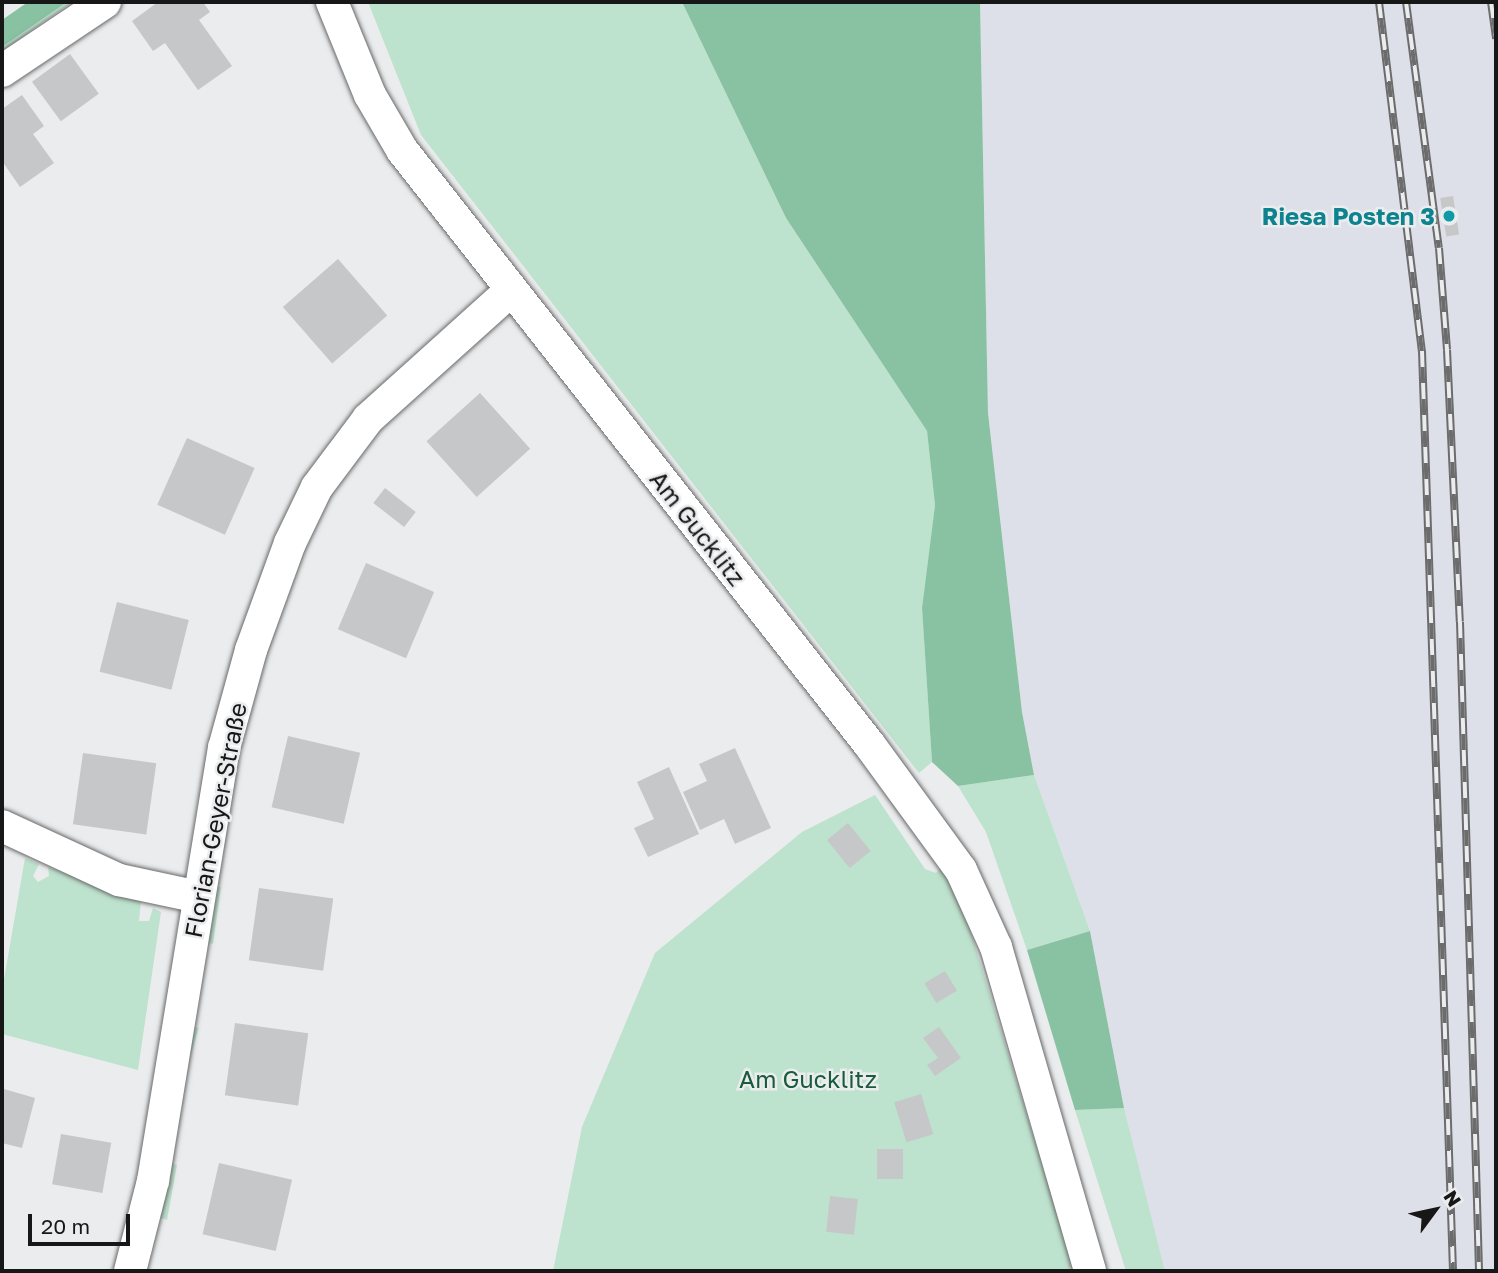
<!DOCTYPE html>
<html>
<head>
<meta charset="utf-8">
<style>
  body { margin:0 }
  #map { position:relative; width:1498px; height:1273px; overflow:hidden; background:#ebeced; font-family:"Golos Text",sans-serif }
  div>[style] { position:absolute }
  .built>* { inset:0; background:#dde0e9 }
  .green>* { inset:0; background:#bde2cd; transform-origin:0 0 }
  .forest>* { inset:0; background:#89c2a3 }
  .building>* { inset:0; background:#c6c7c9; transform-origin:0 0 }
  .roads { filter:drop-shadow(0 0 2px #68696a) drop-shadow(0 0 2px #68696a) }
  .minor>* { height:32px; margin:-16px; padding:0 16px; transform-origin:16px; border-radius:16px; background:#fff }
  .rail>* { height:8px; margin-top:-4px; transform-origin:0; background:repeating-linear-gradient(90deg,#ebeced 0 16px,#6c6c6d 0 32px); box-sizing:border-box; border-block:2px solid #6c6c6d }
  .dots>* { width:19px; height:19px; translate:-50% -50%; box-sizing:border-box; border:4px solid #ebeced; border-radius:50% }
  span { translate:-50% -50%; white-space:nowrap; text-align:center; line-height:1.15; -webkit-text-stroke:5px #ebeced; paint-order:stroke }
  .culture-label { font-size:24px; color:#0d838f; font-weight:700 }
  .right { translate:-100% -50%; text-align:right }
  .street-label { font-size:24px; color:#171718 }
  .park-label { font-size:24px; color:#185c3d }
  .frame { position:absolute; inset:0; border:4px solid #171718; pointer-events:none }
  .north { position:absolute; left:1400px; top:1175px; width:70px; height:70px; -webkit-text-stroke:5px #ebeced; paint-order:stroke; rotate:57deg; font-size:19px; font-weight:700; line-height:28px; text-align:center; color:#171718 }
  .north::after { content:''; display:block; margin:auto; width:24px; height:32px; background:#171718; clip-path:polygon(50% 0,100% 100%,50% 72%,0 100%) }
  .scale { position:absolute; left:28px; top:1214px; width:102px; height:32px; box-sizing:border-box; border:4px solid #171718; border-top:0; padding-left:9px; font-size:21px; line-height:24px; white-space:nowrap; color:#171718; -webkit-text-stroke:5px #ebeced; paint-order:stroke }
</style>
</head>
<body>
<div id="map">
  <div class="built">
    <i style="clip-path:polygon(980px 2px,1496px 2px,1496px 1271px,1165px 1271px,1124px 1108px,1090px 931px,1034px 775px,1022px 712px,988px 413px)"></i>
  </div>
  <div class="green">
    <i style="clip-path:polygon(67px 2px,72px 2px,2px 51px,2px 47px)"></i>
    <i style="clip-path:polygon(368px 2px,682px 2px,786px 218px,927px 431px,935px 505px,922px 608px,932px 762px,919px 773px,421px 135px)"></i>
    <i style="clip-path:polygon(1034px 775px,1090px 931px,1027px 950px,986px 832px,958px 786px)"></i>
    <i style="clip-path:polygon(875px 795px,925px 869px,936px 873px,942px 866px,961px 900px,1072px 1263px,1068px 1271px,553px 1271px,582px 1127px,655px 953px,802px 832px)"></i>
    <i style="clip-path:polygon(25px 858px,39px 864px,33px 876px,38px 882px,49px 876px,48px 867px,141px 901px,139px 921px,149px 921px,153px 908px,161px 912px,138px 1070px,2px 1034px,2px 991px)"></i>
    <i style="clip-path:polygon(215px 887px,221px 887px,213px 944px,205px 942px)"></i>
    <i style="left:192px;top:1026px;width:7px;height:60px;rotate:16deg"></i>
    <i style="clip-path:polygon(1124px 1108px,1165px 1271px,1126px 1271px,1075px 1110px)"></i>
    <i style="clip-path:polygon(170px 1163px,177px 1165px,167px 1220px,158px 1217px)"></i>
  </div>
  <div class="forest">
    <i style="clip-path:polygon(28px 2px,67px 2px,2px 47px,2px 20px)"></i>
    <i style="clip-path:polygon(682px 2px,980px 2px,988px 413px,1022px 712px,1034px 775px,958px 786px,932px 762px,922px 608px,935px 505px,927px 431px,786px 218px)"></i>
    <i style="clip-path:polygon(1090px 931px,1124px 1108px,1075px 1110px,1027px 950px)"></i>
  </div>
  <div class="building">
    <i style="clip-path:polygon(158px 2px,203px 2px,210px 12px,199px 20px,232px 66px,198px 90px,165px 43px,153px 51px,132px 21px)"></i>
    <i style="left:70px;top:54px;width:49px;height:47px;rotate:54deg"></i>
    <i style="clip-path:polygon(22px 95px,44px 126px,33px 134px,54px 163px,20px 187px,2px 161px,2px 109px)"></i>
    <i style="left:1453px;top:196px;width:39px;height:13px;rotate:81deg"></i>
    <i style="left:338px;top:259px;width:75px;height:73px;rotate:49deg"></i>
    <i style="left:480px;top:393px;width:75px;height:72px;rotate:48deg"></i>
    <i style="left:187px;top:438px;width:74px;height:73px;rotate:24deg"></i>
    <i style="left:385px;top:488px;width:39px;height:19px;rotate:38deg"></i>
    <i style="left:366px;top:563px;width:74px;height:72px;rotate:23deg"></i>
    <i style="left:117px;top:602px;width:74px;height:72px;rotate:14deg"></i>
    <i style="left:288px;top:736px;width:74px;height:73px;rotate:13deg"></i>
    <i style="clip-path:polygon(735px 748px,771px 828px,735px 844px,724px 819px,700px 830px,683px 792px,707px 781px,699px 764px)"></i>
    <i style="left:83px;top:753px;width:74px;height:72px;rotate:8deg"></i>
    <i style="clip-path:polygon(669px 767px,699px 834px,648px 857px,634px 828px,654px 819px,637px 782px)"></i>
    <i style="left:848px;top:823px;width:36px;height:27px;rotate:51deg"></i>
    <i style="left:259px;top:888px;width:75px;height:73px;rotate:8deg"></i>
    <i style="left:945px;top:971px;width:23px;height:24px;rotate:59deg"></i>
    <i style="left:235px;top:1023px;width:74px;height:73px;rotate:8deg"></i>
    <i style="clip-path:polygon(939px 1027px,961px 1058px,935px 1076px,927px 1065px,938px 1058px,923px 1038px)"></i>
    <i style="clip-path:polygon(4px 1089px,35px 1098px,22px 1148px,2px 1143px)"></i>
    <i style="left:921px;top:1094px;width:42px;height:28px;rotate:73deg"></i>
    <i style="left:61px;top:1134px;width:51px;height:51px;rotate:10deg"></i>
    <i style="left:877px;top:1149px;width:26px;height:30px"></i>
    <i style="left:219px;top:1163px;width:75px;height:73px;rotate:13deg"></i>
    <i style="left:830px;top:1196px;width:28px;height:36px;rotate:6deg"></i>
  </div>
  <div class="roads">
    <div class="minor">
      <i style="left:332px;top:2px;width:100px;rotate:67.8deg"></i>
      <i style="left:370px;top:95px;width:64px;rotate:59.8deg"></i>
      <i style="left:402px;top:150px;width:756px;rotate:51.83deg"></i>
      <i style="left:869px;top:744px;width:156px;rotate:53.9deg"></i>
      <i style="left:961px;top:870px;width:85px;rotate:65.6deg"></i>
      <i style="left:996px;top:947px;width:337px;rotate:73.8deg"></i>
      <i style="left:2px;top:71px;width:124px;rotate:-33.8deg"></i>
      <i style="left:2px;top:826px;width:129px;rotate:24.8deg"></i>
      <i style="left:119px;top:880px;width:81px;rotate:12.1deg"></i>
      <i style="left:130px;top:1271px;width:93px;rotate:-75.7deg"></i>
      <i style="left:153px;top:1181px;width:439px;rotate:-80.7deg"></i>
      <i style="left:224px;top:748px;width:102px;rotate:-74.6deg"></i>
      <i style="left:251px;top:650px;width:114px;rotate:-70deg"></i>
      <i style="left:290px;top:543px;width:62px;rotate:-64.3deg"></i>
      <i style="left:317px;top:487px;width:85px;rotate:-53.1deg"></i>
      <i style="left:368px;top:419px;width:191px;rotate:-42deg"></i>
    </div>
  </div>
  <div class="rail">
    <i style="left:1379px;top:2px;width:352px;rotate:83deg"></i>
    <i style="left:1422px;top:351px;width:921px;rotate:88.07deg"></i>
    <i style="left:1406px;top:2px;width:248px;rotate:82.4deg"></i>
    <i style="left:1439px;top:248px;width:102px;rotate:85.5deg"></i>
    <i style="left:1447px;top:350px;width:272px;rotate:87.3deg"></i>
    <i style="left:1460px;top:622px;width:649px;rotate:88.32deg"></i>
    <i style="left:1491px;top:2px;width:37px;rotate:82deg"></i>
  </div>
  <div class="dots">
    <i style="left:1449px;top:216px;background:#0f9aa8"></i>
  </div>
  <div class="culture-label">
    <span class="right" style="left:1435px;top:216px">Riesa Posten 3</span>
  </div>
  <div class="street-label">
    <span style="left:698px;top:528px;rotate:52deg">Am Gucklitz</span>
    <span style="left:215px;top:820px;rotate:-79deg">Florian-Geyer-Straße</span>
  </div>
  <div class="park-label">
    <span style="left:808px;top:1079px">Am Gucklitz</span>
  </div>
  <div class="frame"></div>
  <div class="north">N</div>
  <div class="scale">20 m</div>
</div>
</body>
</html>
